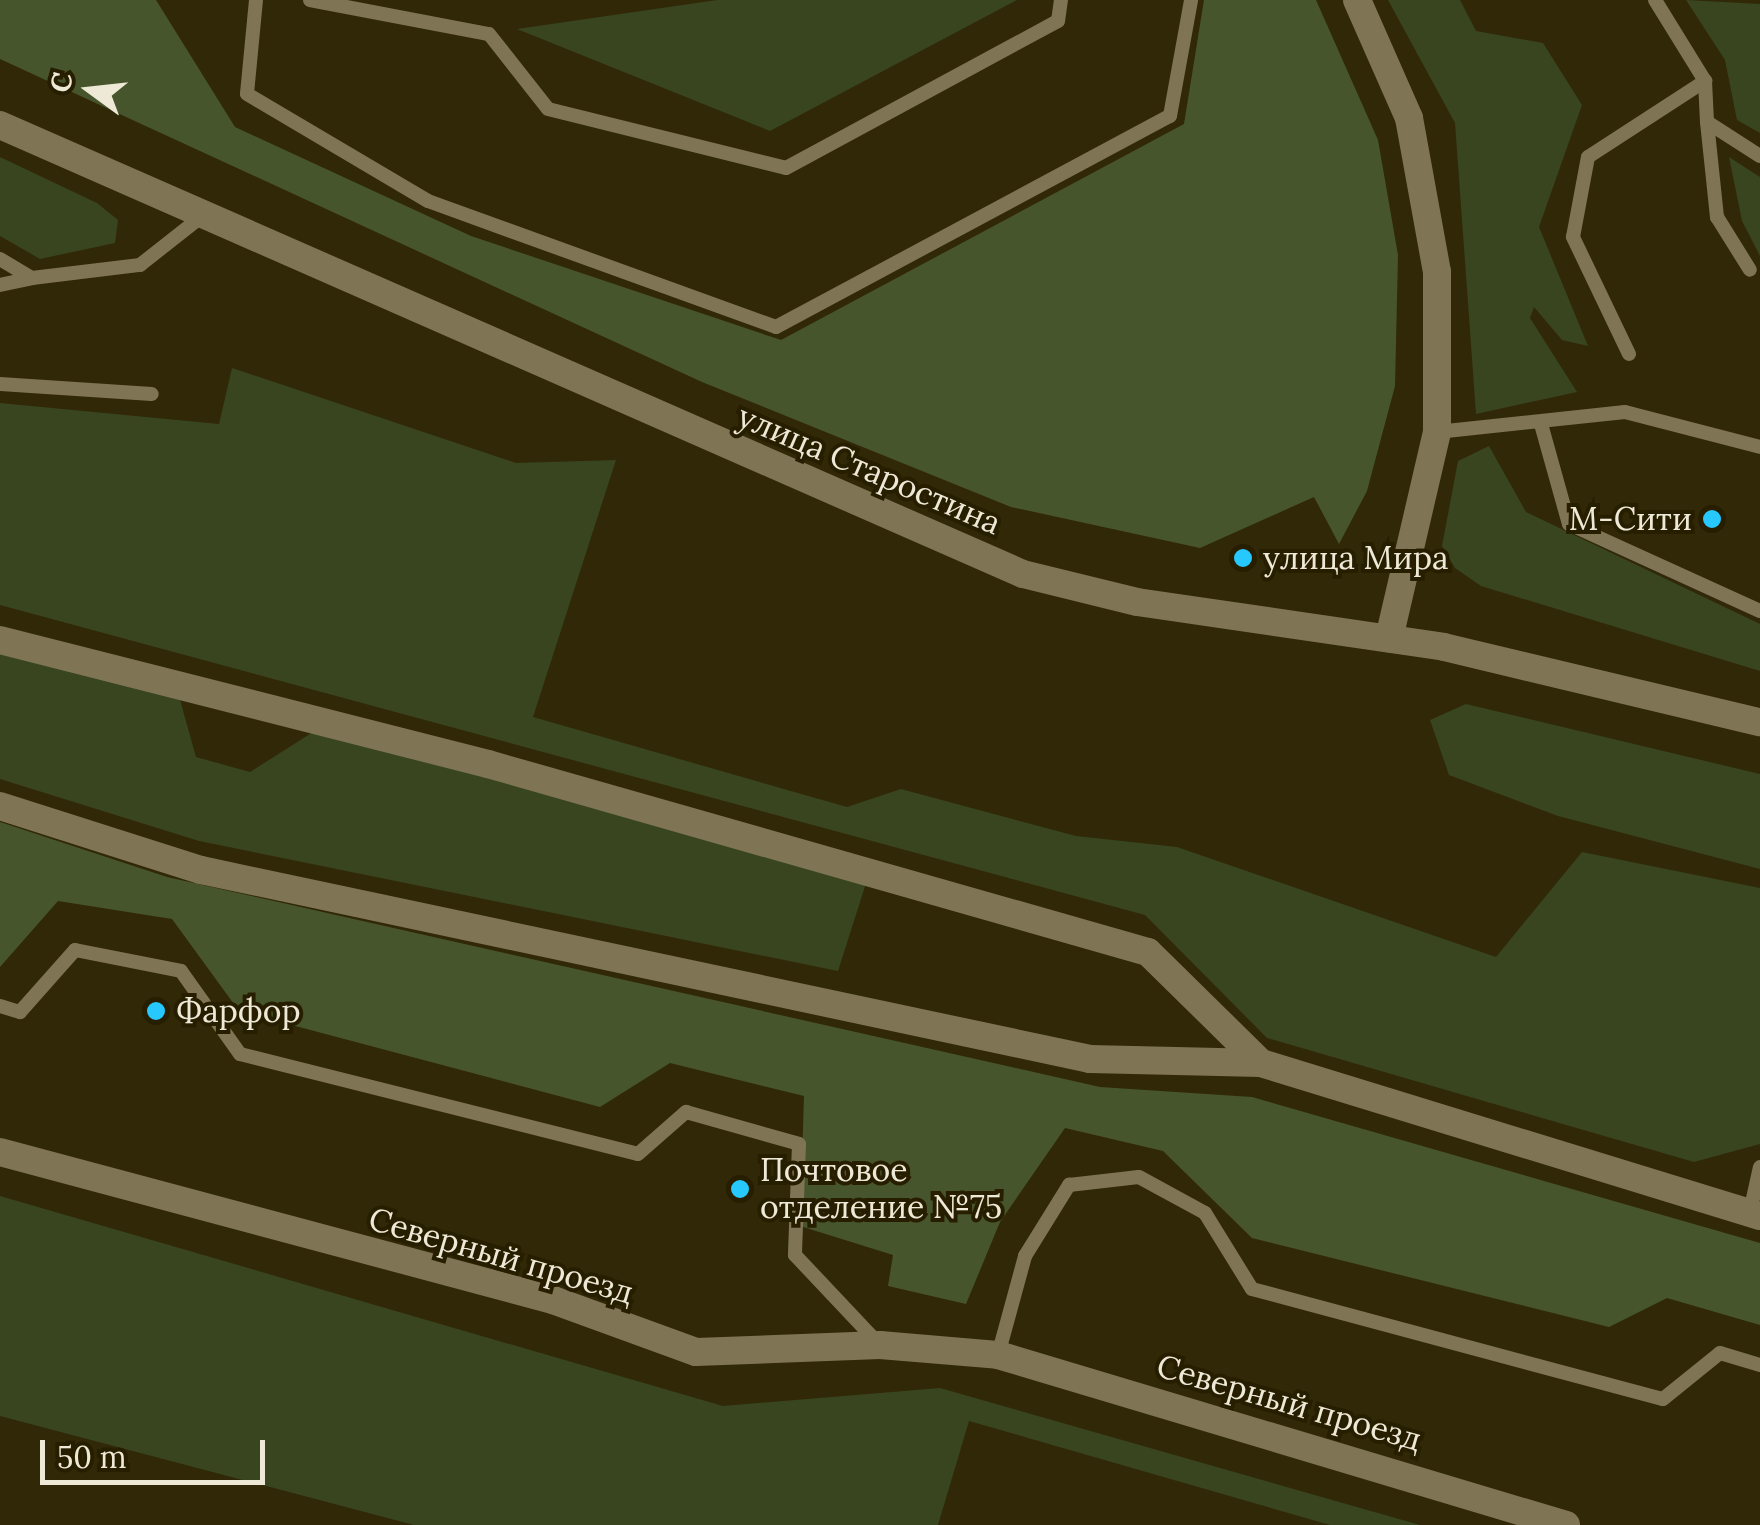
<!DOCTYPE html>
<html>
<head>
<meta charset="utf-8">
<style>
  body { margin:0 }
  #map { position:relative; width:1760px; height:1525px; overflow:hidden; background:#312808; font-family:Lora,serif }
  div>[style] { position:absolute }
  .green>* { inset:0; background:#38451f }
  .forest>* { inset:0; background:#47552d }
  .service>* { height:14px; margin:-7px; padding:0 7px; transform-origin:7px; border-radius:7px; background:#7f7555 }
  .minor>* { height:28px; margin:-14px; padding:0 14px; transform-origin:14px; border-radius:14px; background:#7f7555 }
  .tertiary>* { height:28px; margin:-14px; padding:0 14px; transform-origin:14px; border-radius:14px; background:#7f7555 }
  .secondary>* { height:28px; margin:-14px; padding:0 14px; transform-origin:14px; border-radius:14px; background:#7f7555 }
  .dots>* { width:28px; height:28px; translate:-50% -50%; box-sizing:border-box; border:5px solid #271e00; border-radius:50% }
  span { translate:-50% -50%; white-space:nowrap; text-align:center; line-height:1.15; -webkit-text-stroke:8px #271e00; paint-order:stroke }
  .street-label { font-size:32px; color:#eee9d7 }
  .poi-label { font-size:32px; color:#eee9d7 }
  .right { translate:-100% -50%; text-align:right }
  .left { translate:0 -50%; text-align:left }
  .north { position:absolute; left:40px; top:40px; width:100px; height:100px; -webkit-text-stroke:8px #271e00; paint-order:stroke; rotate:285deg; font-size:28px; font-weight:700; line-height:40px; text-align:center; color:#eee9d7 }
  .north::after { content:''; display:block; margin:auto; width:35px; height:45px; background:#eee9d7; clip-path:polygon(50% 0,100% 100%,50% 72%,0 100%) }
  .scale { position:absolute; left:40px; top:1440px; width:225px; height:45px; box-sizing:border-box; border:5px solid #eee9d7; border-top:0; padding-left:12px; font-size:30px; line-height:35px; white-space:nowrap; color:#eee9d7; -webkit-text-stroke:8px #271e00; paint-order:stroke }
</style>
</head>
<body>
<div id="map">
  <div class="green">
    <i style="clip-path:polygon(717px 0,1017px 0,770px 131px,517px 29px)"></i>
    <i style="clip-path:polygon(1388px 0,1460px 0,1476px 31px,1543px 43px,1582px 105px,1539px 227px,1588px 346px,1562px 340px,1534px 307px,1530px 318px,1577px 392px,1476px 414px,1455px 123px)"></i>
    <i style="clip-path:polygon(1686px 0,1760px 4px,1760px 133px,1737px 120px,1725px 60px)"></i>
    <i style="clip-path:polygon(0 157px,97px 203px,118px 220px,115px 243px,40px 259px,0 236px)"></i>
    <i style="clip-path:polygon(1729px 157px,1760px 177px,1760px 256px,1742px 221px)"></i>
    <i style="clip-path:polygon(232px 368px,516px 463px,616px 460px,533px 717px,847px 807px,901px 789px,1076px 836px,1177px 847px,1496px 957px,1582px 852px,1760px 888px,1760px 1144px,1694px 1162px,1267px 1038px,1145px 915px,0 605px,0 403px,219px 424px)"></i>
    <i style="clip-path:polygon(1489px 446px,1526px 512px,1760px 624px,1760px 671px,1481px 586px,1455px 568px,1442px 546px,1458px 461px)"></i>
    <i style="clip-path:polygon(0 648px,177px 689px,196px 757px,250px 772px,321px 727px,868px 877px,838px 971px,199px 841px,0 779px)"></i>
    <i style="clip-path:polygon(1466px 704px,1760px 774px,1760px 869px,1558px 816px,1449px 775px,1430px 720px)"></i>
    <i style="clip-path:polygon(0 1196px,723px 1406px,940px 1388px,1420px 1525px,1330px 1525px,969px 1421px,938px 1525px,414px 1525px,0 1416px)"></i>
  </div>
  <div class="forest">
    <i style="clip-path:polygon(0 0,156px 0,235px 127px,471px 236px,781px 340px,1184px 124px,1204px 0,1316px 0,1378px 140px,1398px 255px,1395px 386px,1367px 491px,1339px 544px,1314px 497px,1200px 548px,1011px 507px,702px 382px,0 59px)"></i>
    <i style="clip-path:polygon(0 822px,167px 877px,1100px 1087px,1252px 1097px,1760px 1243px,1760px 1325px,1667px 1298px,1609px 1327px,1252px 1238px,1163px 1151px,1065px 1128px,1000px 1222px,966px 1304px,888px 1286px,893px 1255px,800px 1226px,804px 1096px,670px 1063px,600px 1107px,239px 1011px,172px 919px,58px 901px,0 967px)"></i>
  </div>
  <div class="service">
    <i style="left:256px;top:0;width:94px;rotate:95.5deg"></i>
    <i style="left:247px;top:94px;width:210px;rotate:30.6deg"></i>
    <i style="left:428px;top:201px;width:370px;rotate:19.9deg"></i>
    <i style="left:776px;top:327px;width:447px;rotate:-28.2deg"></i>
    <i style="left:1170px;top:116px;width:118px;rotate:-79.7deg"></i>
    <i style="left:310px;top:0;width:182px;rotate:10.8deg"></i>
    <i style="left:489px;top:34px;width:95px;rotate:51.8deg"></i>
    <i style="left:548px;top:109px;width:245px;rotate:13.9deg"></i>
    <i style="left:786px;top:168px;width:309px;rotate:-28.4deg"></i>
    <i style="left:1058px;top:21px;width:21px;rotate:-82deg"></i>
    <i style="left:1655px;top:0;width:95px;rotate:58.3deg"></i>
    <i style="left:1705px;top:81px;width:41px;rotate:87.2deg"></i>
    <i style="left:1707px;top:122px;width:63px;rotate:32.7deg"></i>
    <i style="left:1707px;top:122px;width:96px;rotate:84deg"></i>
    <i style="left:1717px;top:217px;width:62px;rotate:58.1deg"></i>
    <i style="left:0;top:259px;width:37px;rotate:31deg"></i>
    <i style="left:32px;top:278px;width:109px;rotate:-6.9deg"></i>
    <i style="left:140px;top:265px;width:78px;rotate:-38.2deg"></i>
    <i style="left:0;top:285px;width:33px;rotate:-12deg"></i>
    <i style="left:1629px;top:354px;width:130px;rotate:-115.6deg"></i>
    <i style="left:1573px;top:237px;width:81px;rotate:-79.4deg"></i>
    <i style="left:1588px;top:157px;width:140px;rotate:-33deg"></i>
    <i style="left:0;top:384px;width:152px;rotate:3.8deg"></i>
    <i style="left:1541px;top:424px;width:104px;rotate:74.4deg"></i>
    <i style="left:1569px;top:524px;width:210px;rotate:24.5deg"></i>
    <i style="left:1437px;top:432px;width:189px;rotate:-6.1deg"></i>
    <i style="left:1625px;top:412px;width:139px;rotate:14.5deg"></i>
    <i style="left:0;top:1006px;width:21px;rotate:17deg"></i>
    <i style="left:20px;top:1012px;width:83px;rotate:-48.4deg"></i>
    <i style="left:75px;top:950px;width:108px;rotate:11.2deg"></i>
    <i style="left:181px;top:971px;width:102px;rotate:54.6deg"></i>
    <i style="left:240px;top:1054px;width:410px;rotate:14.1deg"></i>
    <i style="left:638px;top:1154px;width:64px;rotate:-41.2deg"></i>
    <i style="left:686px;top:1112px;width:117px;rotate:15.8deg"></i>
    <i style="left:799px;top:1144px;width:111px;rotate:92.1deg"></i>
    <i style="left:795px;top:1255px;width:122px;rotate:46.7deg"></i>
    <i style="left:1750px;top:1212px;width:46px;rotate:-77.5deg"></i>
    <i style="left:998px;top:1355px;width:103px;rotate:-74.7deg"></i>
    <i style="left:1025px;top:1256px;width:84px;rotate:-58.2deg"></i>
    <i style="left:1069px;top:1185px;width:70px;rotate:-6.5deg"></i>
    <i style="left:1139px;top:1177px;width:75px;rotate:28.6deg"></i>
    <i style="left:1205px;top:1213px;width:89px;rotate:58.3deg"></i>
    <i style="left:1252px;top:1289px;width:425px;rotate:15deg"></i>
    <i style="left:1663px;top:1399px;width:73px;rotate:-38.9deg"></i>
    <i style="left:1720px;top:1353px;width:42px;rotate:16.7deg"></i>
  </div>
  <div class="minor">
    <i style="left:0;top:640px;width:504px;rotate:14.26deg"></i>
    <i style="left:488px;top:764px;width:686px;rotate:15.9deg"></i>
    <i style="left:1148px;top:952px;width:158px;rotate:44.5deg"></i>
    <i style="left:1261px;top:1063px;width:522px;rotate:17.05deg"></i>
    <i style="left:0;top:806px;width:211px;rotate:17.7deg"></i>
    <i style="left:201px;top:870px;width:909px;rotate:12deg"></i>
    <i style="left:1090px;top:1059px;width:171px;rotate:1.3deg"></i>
  </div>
  <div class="tertiary">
    <i style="left:1357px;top:0;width:129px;rotate:66.2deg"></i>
    <i style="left:1409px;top:118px;width:157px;rotate:79.7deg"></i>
    <i style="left:1437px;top:272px;width:160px;rotate:90deg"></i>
    <i style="left:1437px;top:432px;width:212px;rotate:103.1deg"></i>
    <i style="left:0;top:1152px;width:572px;rotate:14.98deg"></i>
    <i style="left:553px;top:1300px;width:152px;rotate:20deg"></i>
    <i style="left:696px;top:1352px;width:184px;rotate:-2.2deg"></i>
    <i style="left:880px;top:1345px;width:118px;rotate:4.8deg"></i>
    <i style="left:998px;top:1355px;width:593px;rotate:16.66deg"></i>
  </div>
  <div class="secondary">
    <i style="left:0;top:125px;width:1117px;rotate:23.7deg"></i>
    <i style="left:1023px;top:574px;width:117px;rotate:13.8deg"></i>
    <i style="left:1137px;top:602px;width:310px;rotate:8.3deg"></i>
    <i style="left:1444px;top:647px;width:325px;rotate:13.4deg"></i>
  </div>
  <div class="dots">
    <i style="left:1712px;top:519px;background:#26c8fe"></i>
    <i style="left:1243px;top:558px;background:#26c8fe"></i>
    <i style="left:156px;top:1011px;background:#26c8fe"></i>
    <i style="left:740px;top:1189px;background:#26c8fe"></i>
  </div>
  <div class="street-label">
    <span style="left:869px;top:470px;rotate:23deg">улица Старостина</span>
    <span style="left:501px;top:1256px;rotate:16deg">Северный проезд</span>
    <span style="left:1289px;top:1403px;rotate:16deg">Северный проезд</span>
  </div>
  <div class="poi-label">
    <span class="right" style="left:1692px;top:519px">М-Сити</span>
    <span class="left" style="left:1263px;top:558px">улица Мира</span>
    <span class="left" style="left:176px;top:1011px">Фарфор</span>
    <span class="left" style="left:760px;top:1189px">Почтовое<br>отделение №75</span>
  </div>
  <div class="north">С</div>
  <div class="scale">50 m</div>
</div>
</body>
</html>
